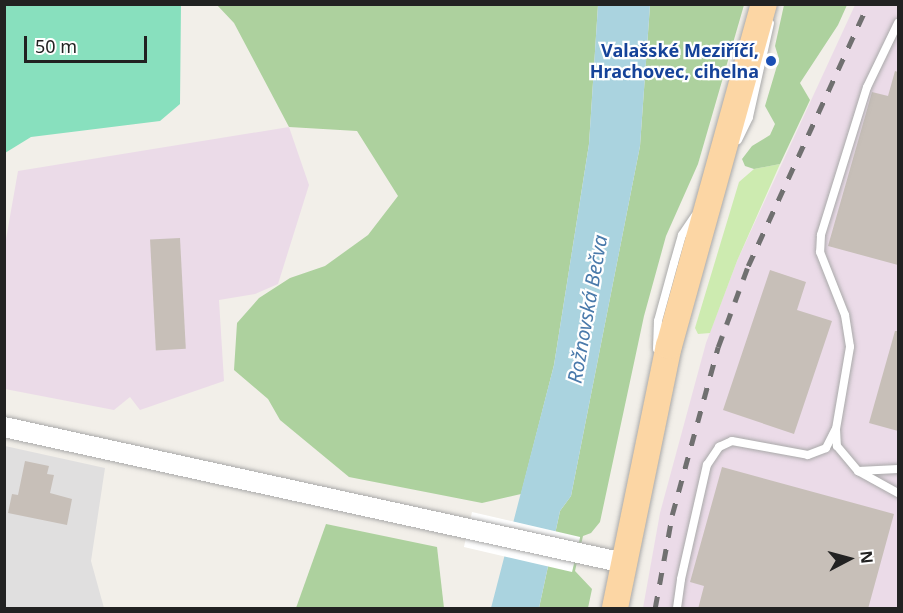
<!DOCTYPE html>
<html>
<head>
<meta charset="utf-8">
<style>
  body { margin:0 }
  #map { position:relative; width:903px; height:613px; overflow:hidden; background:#f2efe9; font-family:"Noto Sans",sans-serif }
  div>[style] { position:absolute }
  .residential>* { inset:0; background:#e0dfdf }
  .industrial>* { inset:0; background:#ebdbe8 }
  .grass>* { inset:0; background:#cdebb0 }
  .forest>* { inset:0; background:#add19e }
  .pitch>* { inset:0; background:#88e0be }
  .water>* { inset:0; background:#aad3df }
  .pier>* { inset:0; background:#fff; transform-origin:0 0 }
  .building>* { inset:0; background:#c7bfb8; transform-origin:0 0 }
  .roads { filter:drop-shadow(0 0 2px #a9a9a9) drop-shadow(0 0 2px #a9a9a9) }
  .service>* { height:8px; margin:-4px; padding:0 4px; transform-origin:4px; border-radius:4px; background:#fff }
  .tertiary>* { height:20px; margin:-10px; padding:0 10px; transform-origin:10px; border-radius:10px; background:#fff }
  .primary>* { height:26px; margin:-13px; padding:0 13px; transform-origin:13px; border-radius:13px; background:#fcd6a4 }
  .rail>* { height:4.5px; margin-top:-2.25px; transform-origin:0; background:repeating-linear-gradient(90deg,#707070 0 12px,transparent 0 24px) }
  .dots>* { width:16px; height:16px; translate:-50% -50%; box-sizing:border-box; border:3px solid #fff; border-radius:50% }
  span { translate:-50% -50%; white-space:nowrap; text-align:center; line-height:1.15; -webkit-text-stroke:4.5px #fff; paint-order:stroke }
  .transit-label { font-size:18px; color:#164399; font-weight:700 }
  .right { translate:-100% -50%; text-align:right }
  .water-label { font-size:20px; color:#4a7aab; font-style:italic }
  .frame { position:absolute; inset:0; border:6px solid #222; pointer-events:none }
  .north { position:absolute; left:819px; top:529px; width:60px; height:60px; -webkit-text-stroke:4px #fff; paint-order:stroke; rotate:84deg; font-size:16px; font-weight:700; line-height:24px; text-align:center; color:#222 }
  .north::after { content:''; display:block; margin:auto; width:21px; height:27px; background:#222; clip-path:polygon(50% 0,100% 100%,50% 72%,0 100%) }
  .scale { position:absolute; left:24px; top:36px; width:123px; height:27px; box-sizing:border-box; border:3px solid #222; border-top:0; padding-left:8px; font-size:18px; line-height:21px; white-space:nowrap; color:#222; -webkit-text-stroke:4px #fff; paint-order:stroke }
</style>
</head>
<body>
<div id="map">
  <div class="residential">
    <i style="clip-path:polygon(5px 446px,105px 468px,91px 561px,104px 608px,5px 608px)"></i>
  </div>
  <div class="industrial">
    <i style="clip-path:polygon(855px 5px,898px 5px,898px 608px,643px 608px,660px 513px,706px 343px,737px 261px)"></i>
    <i style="clip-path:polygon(289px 127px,309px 185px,278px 284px,255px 294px,219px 300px,224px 381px,140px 410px,130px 397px,114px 410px,5px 389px,5px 245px,18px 171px)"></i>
  </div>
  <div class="grass">
    <i style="clip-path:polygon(780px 164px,737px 261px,710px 333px,698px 334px,695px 328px,739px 182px,754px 169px)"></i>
  </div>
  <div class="forest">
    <i style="clip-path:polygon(217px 5px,598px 5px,589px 144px,554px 365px,521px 494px,482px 503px,349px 477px,280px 420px,268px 399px,234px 370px,237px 323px,259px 298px,290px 278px,325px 266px,368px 235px,398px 196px,357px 131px,289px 127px,234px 23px)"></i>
    <i style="clip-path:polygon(650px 5px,744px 5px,698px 164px,666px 236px,644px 316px,600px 522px,591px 533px,583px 536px,575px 571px,592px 589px,588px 608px,539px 608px,560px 511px,571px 496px,640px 146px)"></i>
    <i style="clip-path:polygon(784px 5px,847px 5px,838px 25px,800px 83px,810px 100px,780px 164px,754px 169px,745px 166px,742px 159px,752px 146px,770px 135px,775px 124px,765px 106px,779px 59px,775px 46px)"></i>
    <i style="clip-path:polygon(326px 524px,437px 547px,444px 608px,296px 608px)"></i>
  </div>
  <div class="pitch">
    <i style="clip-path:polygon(4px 5px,181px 5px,180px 104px,160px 121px,31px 137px,5px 153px)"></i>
  </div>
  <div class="water">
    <i style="clip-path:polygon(598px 5px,650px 5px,640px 146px,571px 496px,560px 511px,539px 608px,491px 608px,554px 365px,589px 144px)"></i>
  </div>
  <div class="pier">
    <i style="left:472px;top:512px;width:111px;height:36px;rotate:13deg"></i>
  </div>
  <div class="building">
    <i style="clip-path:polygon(895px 71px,898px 72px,898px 265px,828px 246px,872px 92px,888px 96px)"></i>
    <i style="left:180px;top:238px;width:111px;height:30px;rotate:87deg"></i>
    <i style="clip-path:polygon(770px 270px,806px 282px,797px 310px,832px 321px,794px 434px,723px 410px)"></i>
    <i style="clip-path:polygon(895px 331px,898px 331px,898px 431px,869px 423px)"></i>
    <i style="clip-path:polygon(25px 461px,49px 466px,47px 474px,54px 475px,50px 493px,72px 499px,67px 525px,8px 513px,12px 494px,18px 495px)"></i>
    <i style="clip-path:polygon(722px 467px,894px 514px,868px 609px,698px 609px,704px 586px,690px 582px)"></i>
  </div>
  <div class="roads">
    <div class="service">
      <i style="left:898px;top:23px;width:71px;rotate:115.8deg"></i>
      <i style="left:867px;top:87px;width:155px;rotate:107.3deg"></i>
      <i style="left:821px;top:235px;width:17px;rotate:93deg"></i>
      <i style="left:820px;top:252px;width:68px;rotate:68.4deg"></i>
      <i style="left:845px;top:315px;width:32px;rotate:81deg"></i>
      <i style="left:850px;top:347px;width:83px;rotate:99.7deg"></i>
      <i style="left:836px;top:429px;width:17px;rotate:87deg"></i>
      <i style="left:837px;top:446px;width:33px;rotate:50deg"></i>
      <i style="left:858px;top:471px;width:46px;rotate:28.8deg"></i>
      <i style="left:738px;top:140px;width:25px;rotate:-64deg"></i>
      <i style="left:749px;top:117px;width:96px;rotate:-77.4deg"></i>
      <i style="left:657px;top:349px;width:28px;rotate:-88deg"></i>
      <i style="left:658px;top:321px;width:60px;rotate:-74.6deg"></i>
      <i style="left:674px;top:263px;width:29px;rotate:-74deg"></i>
      <i style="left:682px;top:235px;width:23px;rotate:-56deg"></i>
      <i style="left:858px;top:471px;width:40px;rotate:-2.9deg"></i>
      <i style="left:677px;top:608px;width:29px;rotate:-82deg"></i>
      <i style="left:681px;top:579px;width:117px;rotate:-77.2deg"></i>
      <i style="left:707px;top:465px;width:22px;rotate:-56deg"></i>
      <i style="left:719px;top:447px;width:14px;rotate:-25deg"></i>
      <i style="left:732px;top:441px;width:77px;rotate:10.4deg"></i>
      <i style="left:808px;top:455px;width:19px;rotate:-21deg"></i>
      <i style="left:826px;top:448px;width:20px;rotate:-63deg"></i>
    </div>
    <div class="tertiary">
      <i style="left:4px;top:427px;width:635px;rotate:12.37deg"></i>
    </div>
    <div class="primary">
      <i style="left:615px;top:608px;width:268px;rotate:-78.4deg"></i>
      <i style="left:669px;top:346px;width:355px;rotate:-74.5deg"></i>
    </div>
  </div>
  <div class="rail">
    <i style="left:655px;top:608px;width:95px;rotate:-79.6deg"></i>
    <i style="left:672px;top:515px;width:174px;rotate:-74.7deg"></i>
    <i style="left:718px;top:347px;width:86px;rotate:-69.7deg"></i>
    <i style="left:748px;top:266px;width:288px;rotate:-65.4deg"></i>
  </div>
  <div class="dots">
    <i style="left:771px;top:61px;background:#1a4fb4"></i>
  </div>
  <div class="transit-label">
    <span class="right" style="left:759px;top:61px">Valašské Meziříčí,<br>Hrachovec, cihelna</span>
  </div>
  <div class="water-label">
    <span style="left:587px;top:309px;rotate:-80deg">Rožnovská Bečva</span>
  </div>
  <div class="frame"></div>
  <div class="north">N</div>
  <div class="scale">50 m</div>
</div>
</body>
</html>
